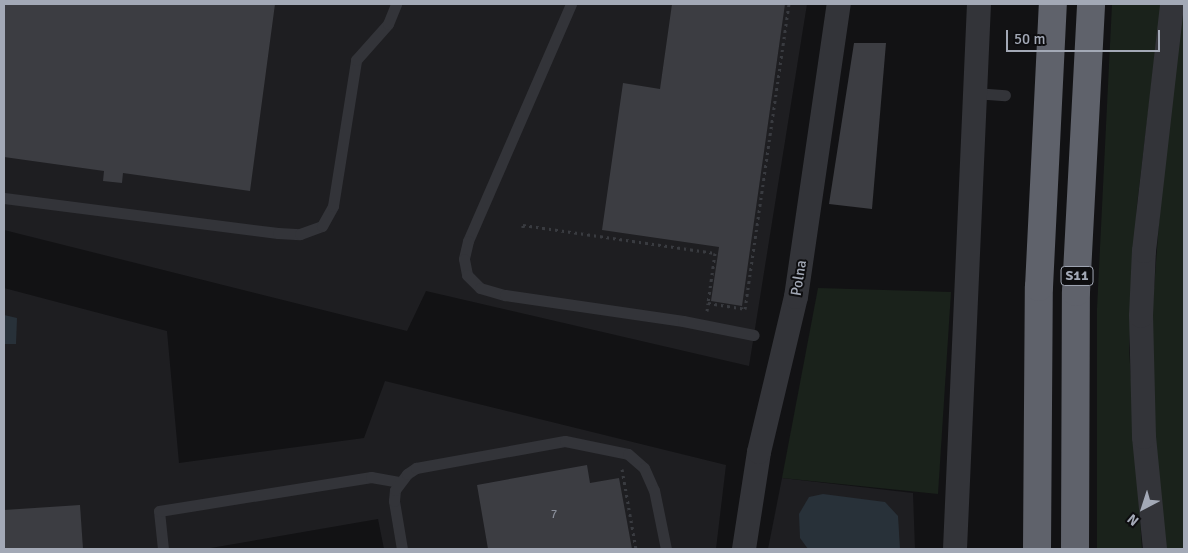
<!DOCTYPE html>
<html>
<head>
<meta charset="utf-8">
<style>
  body { margin:0 }
  #map { position:relative; width:1188px; height:553px; overflow:hidden; background:#121214; font-family:Signika,sans-serif }
  div>[style] { position:absolute }
  .built>* { inset:0; background:#1e1e21 }
  .green>* { inset:0; background:#1a221b }
  .water>* { inset:0; background:#283139 }
  .building>* { inset:0; background:#3c3d42 }
  .path>* { height:3px; margin-top:-1.5px; transform-origin:0; background:repeating-linear-gradient(90deg,#393b40 0 2.5px,transparent 0 6.5px) }
  .service>* { height:11px; margin:-5.5px; padding:0 5.5px; transform-origin:5.5px; border-radius:5.5px; background:#333439 }
  .minor>* { height:24px; margin:-12px; padding:0 12px; transform-origin:12px; border-radius:12px; background:#333439 }
  .motorway>* { height:28px; margin:-14px; padding:0 14px; transform-origin:14px; border-radius:14px; background:#5f626b }
  span { translate:-50% -50%; white-space:nowrap; text-align:center; line-height:1.15; -webkit-text-stroke:4px #0d0d0f; paint-order:stroke }
  .number-label { font-size:12px; color:#898e99 }
  .number-label span { -webkit-text-stroke-width:0 }
  .shield-label span { padding:1px 4px; background:#0d0d0f; border:1px solid; border-radius:4px; -webkit-text-stroke-width:0 }
  .shield-label { font-size:14px; color:#a3a9b6; font-weight:700 }
  .street-label { font-size:15px; color:#a3a9b6 }
  .frame { position:absolute; inset:0; border:5px solid #a3a9b6; pointer-events:none }
  .north { position:absolute; left:1118px; top:483px; width:50px; height:50px; -webkit-text-stroke:4px #0d0d0f; paint-order:stroke; rotate:220deg; font-size:14px; font-weight:700; line-height:20px; text-align:center; color:#a3a9b6 }
  .north::after { content:''; display:block; margin:auto; width:18px; height:22px; background:#a3a9b6; clip-path:polygon(50% 0,100% 100%,50% 72%,0 100%) }
  .scale { position:absolute; left:1006px; top:30px; width:154px; height:22px; box-sizing:border-box; border:2px solid #a3a9b6; border-top:0; padding-left:6px; font-size:15px; line-height:18px; white-space:nowrap; color:#a3a9b6; -webkit-text-stroke:4px #0d0d0f; paint-order:stroke }
</style>
</head>
<body>
<div id="map">
  <div class="built">
    <i style="clip-path:polygon(4px 4px,807px 4px,749px 366px,426px 291px,407px 331px,4px 230px)"></i>
    <i style="clip-path:polygon(4px 288px,167px 331px,179px 463px,364px 438px,385px 381px,726px 465px,716px 549px,384px 549px,378px 519px,205px 549px,4px 549px)"></i>
    <i style="clip-path:polygon(782px 478px,913px 493px,915px 549px,768px 549px)"></i>
  </div>
  <div class="green">
    <i style="clip-path:polygon(1112px 4px,1161px 4px,1137px 205px,1129px 349px,1142px 549px,1097px 549px,1097px 309px)"></i>
    <i style="clip-path:polygon(1182px 4px,1184px 4px,1184px 549px,1165px 549px,1152px 408px,1151px 328px,1161px 196px)"></i>
    <i style="clip-path:polygon(818px 288px,951px 292px,938px 494px,782px 478px)"></i>
  </div>
  <div class="water">
    <i style="clip-path:polygon(4px 315px,17px 318px,16px 344px,4px 344px)"></i>
    <i style="clip-path:polygon(823px 494px,885px 502px,898px 516px,900px 549px,808px 549px,800px 538px,799px 514px,809px 497px)"></i>
  </div>
  <div class="building">
    <i style="clip-path:polygon(4px 4px,275px 4px,250px 191px,123px 173px,122px 183px,103px 181px,104px 171px,4px 157px)"></i>
    <i style="clip-path:polygon(672px 4px,785px 4px,742px 306px,711px 301px,719px 247px,602px 230px,623px 83px,660px 89px)"></i>
    <i style="clip-path:polygon(854px 43px,886px 43px,872px 209px,829px 204px)"></i>
    <i style="clip-path:polygon(587px 465px,590px 483px,619px 478px,632px 549px,488px 549px,477px 485px)"></i>
    <i style="clip-path:polygon(80px 505px,83px 549px,4px 549px,4px 510px)"></i>
  </div>
  <div class="path">
    <i style="left:523px;top:228px;width:3px;rotate:-90deg"></i>
    <i style="left:523px;top:225px;width:194px;rotate:8.3deg"></i>
    <i style="left:715px;top:253px;width:50px;rotate:98deg"></i>
    <i style="left:707px;top:311px;width:8px;rotate:-83deg"></i>
    <i style="left:708px;top:303px;width:37px;rotate:9deg"></i>
    <i style="left:745px;top:309px;width:308px;rotate:-81.8deg"></i>
    <i style="left:622px;top:469px;width:81px;rotate:80.1deg"></i>
  </div>
  <div class="service">
    <i style="left:571px;top:4px;width:258px;rotate:113.5deg"></i>
    <i style="left:468px;top:241px;width:18px;rotate:103deg"></i>
    <i style="left:464px;top:259px;width:16px;rotate:79deg"></i>
    <i style="left:467px;top:275px;width:18px;rotate:45deg"></i>
    <i style="left:480px;top:288px;width:26px;rotate:16deg"></i>
    <i style="left:505px;top:295px;width:180px;rotate:8.3deg"></i>
    <i style="left:683px;top:321px;width:72px;rotate:11.2deg"></i>
    <i style="left:974px;top:93px;width:31px;rotate:4deg"></i>
    <i style="left:4px;top:198px;width:276px;rotate:7.3deg"></i>
    <i style="left:278px;top:233px;width:22px;rotate:3deg"></i>
    <i style="left:300px;top:234px;width:23px;rotate:-20deg"></i>
    <i style="left:322px;top:226px;width:23px;rotate:-61deg"></i>
    <i style="left:333px;top:206px;width:148px;rotate:-81deg"></i>
    <i style="left:356px;top:60px;width:48px;rotate:-48.4deg"></i>
    <i style="left:388px;top:24px;width:22px;rotate:-68deg"></i>
    <i style="left:163px;top:549px;width:38px;rotate:-96deg"></i>
    <i style="left:159px;top:511px;width:215px;rotate:-9.1deg"></i>
    <i style="left:371px;top:477px;width:28px;rotate:10deg"></i>
    <i style="left:402px;top:549px;width:49px;rotate:-99.5deg"></i>
    <i style="left:394px;top:501px;width:11px;rotate:-85deg"></i>
    <i style="left:395px;top:490px;width:20px;rotate:-53deg"></i>
    <i style="left:407px;top:474px;width:11px;rotate:-34deg"></i>
    <i style="left:416px;top:468px;width:151px;rotate:-10.3deg"></i>
    <i style="left:565px;top:441px;width:64px;rotate:11.7deg"></i>
    <i style="left:628px;top:454px;width:21px;rotate:41deg"></i>
    <i style="left:644px;top:468px;width:24px;rotate:66deg"></i>
    <i style="left:654px;top:490px;width:60px;rotate:78.5deg"></i>
  </div>
  <div class="minor">
    <i style="left:744px;top:549px;width:98px;rotate:-81.2deg"></i>
    <i style="left:759px;top:452px;width:159px;rotate:-76.6deg"></i>
    <i style="left:796px;top:297px;width:296px;rotate:-81.7deg"></i>
    <i style="left:955px;top:549px;width:546px;rotate:-87.48deg"></i>
    <i style="left:1155px;top:549px;width:113px;rotate:-95.6deg"></i>
    <i style="left:1144px;top:437px;width:121px;rotate:-91.4deg"></i>
    <i style="left:1141px;top:316px;width:65px;rotate:-87.4deg"></i>
    <i style="left:1144px;top:251px;width:249px;rotate:-83.5deg"></i>
  </div>
  <div class="motorway">
    <i style="left:1037px;top:549px;width:262px;rotate:-89.6deg"></i>
    <i style="left:1039px;top:287px;width:283px;rotate:-87.2deg"></i>
    <i style="left:1075px;top:549px;width:257px;rotate:-89.8deg"></i>
    <i style="left:1076px;top:292px;width:288px;rotate:-87deg"></i>
  </div>
  <div class="number-label">
    <span style="left:554px;top:515px">7</span>
  </div>
  <div class="shield-label">
    <span style="left:1077px;top:276px">S11</span>
  </div>
  <div class="street-label">
    <span style="left:799px;top:278px;rotate:-81deg">Polna</span>
  </div>
  <div class="frame"></div>
  <div class="north">N</div>
  <div class="scale">50 m</div>
</div>
</body>
</html>
